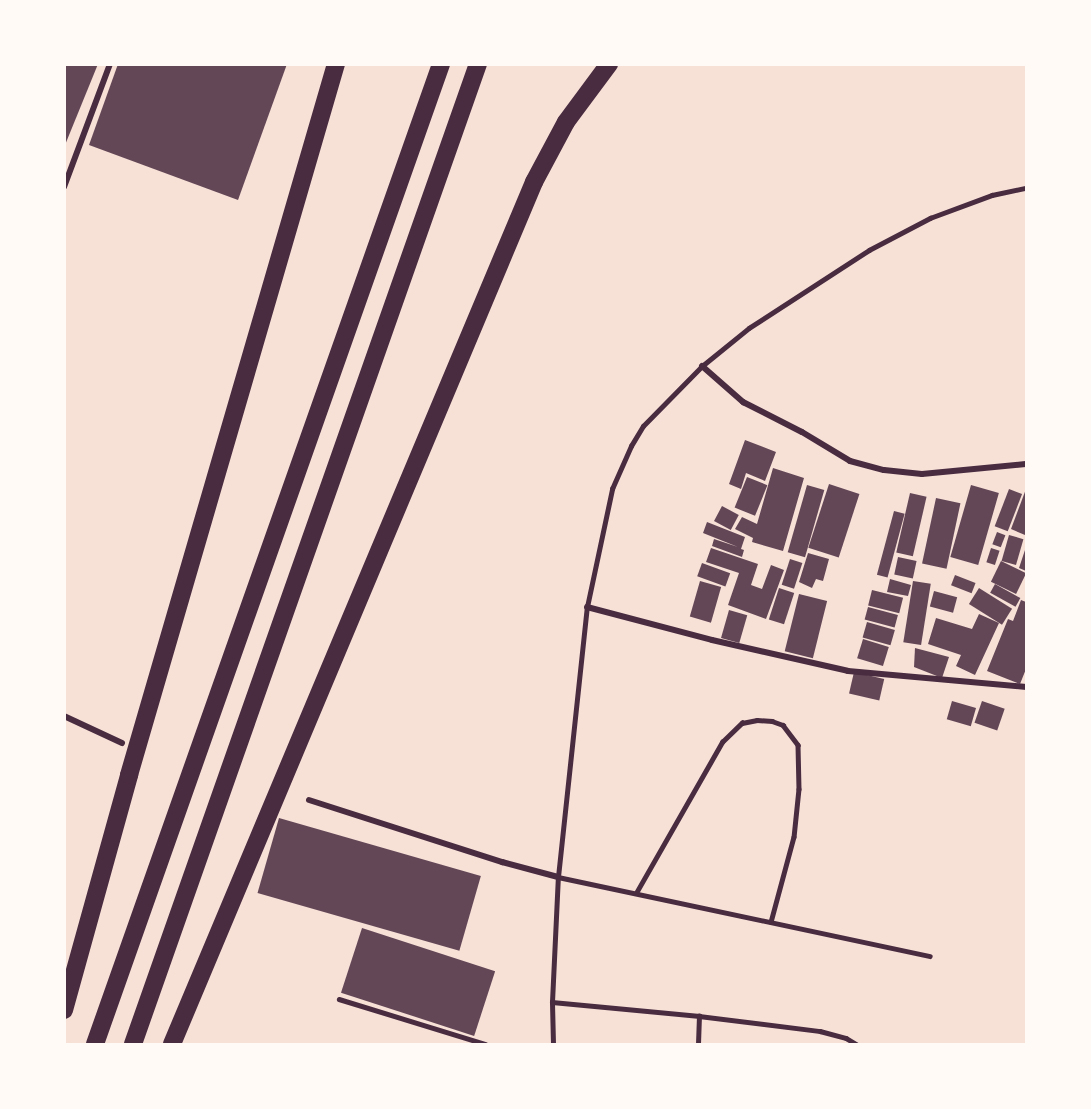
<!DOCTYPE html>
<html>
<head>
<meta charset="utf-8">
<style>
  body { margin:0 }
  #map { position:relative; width:1091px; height:1109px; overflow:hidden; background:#f7e1d7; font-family:Montserrat,sans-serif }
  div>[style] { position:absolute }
  .building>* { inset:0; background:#644757; transform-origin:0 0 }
  .service>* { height:4.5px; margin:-2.25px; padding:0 2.25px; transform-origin:2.25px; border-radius:2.25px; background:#4a2c40 }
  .minor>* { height:6px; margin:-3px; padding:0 3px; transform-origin:3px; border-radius:3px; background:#4a2c40 }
  .motorway>* { height:18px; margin:-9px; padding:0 9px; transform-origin:9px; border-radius:9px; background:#4a2c40 }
  span { translate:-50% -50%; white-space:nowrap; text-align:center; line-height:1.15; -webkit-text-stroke:5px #fffaf5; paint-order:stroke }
  .frame { position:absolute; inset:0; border:66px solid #fffaf5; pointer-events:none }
</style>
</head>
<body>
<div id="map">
  <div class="building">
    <i style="clip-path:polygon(64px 64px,98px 64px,65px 145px,64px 145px)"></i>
    <i style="clip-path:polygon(118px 64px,287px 64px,238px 200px,89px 145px)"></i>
    <i style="clip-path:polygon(745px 440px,776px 452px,765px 481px,746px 473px,741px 489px,729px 484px)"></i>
    <i style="clip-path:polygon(773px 468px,804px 478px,783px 551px,752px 542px,753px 538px,735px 529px,742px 517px,757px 524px)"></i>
    <i style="left:747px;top:477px;width:22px;height:33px;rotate:22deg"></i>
    <i style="left:829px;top:484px;width:32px;height:67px;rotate:18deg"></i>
    <i style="left:807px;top:485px;width:18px;height:70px;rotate:16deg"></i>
    <i style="left:971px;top:485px;width:29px;height:75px;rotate:16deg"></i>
    <i style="left:1009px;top:489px;width:14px;height:40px;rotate:21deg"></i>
    <i style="clip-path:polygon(1026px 489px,1026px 531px,1025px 535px,1011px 529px)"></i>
    <i style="left:910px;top:493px;width:17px;height:61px;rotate:13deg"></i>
    <i style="left:936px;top:498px;width:25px;height:67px;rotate:12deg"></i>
    <i style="left:722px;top:506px;width:19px;height:17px;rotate:28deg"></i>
    <i style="left:894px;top:511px;width:11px;height:66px;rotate:15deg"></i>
    <i style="clip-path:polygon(707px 522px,745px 537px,741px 549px,744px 550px,742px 557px,712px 546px,714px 539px,738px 547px,703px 533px)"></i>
    <i style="left:997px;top:532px;width:9px;height:13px;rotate:21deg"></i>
    <i style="left:1009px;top:535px;width:15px;height:27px;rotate:16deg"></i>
    <i style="clip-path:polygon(1026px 547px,1026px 571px,1019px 568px)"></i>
    <i style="clip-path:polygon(711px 548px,758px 564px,751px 585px,762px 589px,771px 565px,784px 570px,766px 619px,728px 605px,739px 573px,706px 562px)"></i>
    <i style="left:991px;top:548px;width:9px;height:15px;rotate:18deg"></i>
    <i style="clip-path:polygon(808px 553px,829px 559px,823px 581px,816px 579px,812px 588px,799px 582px)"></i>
    <i style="left:898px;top:557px;width:19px;height:18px;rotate:12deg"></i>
    <i style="left:790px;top:559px;width:13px;height:27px;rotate:18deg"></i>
    <i style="left:1001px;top:561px;width:28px;height:23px;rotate:26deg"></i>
    <i style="left:702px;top:563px;width:30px;height:14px;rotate:20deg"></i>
    <i style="left:955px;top:575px;width:22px;height:11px;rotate:21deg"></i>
    <i style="clip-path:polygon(890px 579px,911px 585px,908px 596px,887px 592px)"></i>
    <i style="left:700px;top:581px;width:22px;height:37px;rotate:16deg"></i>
    <i style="left:913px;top:581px;width:18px;height:62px;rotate:9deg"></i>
    <i style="left:995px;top:584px;width:29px;height:10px;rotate:29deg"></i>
    <i style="left:779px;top:588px;width:16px;height:33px;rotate:18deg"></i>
    <i style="left:979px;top:588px;width:39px;height:19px;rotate:32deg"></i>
    <i style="left:872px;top:590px;width:32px;height:16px;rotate:14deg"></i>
    <i style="left:934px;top:591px;width:24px;height:16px;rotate:15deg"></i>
    <i style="left:799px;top:594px;width:29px;height:59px;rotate:14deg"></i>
    <i style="clip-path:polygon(1021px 600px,1026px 602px,1026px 669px,1020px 684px,987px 671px,1008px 619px,1013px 621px)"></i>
    <i style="left:868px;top:607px;width:31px;height:13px;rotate:15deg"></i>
    <i style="left:729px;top:610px;width:19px;height:29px;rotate:16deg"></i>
    <i style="clip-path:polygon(979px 614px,999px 623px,975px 675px,956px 666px,961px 655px,928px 644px,936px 618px,972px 629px)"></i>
    <i style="left:867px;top:622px;width:29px;height:16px;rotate:16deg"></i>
    <i style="left:863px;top:639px;width:27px;height:20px;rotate:17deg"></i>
    <i style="clip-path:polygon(915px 648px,949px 657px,942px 678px,914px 667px)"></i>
    <i style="left:854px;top:672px;width:31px;height:22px;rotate:13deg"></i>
    <i style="left:952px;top:701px;width:25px;height:19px;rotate:16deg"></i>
    <i style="left:982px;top:701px;width:24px;height:23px;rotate:19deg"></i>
    <i style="left:279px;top:818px;width:210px;height:78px;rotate:16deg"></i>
    <i style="left:362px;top:928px;width:140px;height:68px;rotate:18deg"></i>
  </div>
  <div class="service">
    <i style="left:558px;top:877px;width:380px;rotate:12deg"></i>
    <i style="left:636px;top:893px;width:174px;rotate:-60.3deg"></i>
    <i style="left:722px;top:742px;width:28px;rotate:-44deg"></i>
    <i style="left:742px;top:723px;width:15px;rotate:-11deg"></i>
    <i style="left:757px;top:720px;width:15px;rotate:4deg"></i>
    <i style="left:772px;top:721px;width:12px;rotate:20deg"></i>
    <i style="left:783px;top:725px;width:25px;rotate:53deg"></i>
    <i style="left:798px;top:745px;width:44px;rotate:88.7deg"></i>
    <i style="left:799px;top:789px;width:48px;rotate:95.9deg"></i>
    <i style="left:794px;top:837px;width:88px;rotate:105.1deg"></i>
    <i style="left:339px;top:999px;width:153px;rotate:17.1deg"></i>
    <i style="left:552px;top:1002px;width:148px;rotate:5.4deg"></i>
    <i style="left:699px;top:1016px;width:122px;rotate:7.1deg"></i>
    <i style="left:820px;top:1031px;width:27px;rotate:15deg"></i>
    <i style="left:846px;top:1038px;width:12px;rotate:31deg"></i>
    <i style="left:553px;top:1044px;width:42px;rotate:-91.4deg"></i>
    <i style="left:552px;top:1002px;width:125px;rotate:-87.3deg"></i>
    <i style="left:558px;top:877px;width:272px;rotate:-83.9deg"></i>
    <i style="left:587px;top:607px;width:121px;rotate:-78deg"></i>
    <i style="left:612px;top:489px;width:47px;rotate:-66.2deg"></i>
    <i style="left:631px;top:446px;width:23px;rotate:-59deg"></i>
    <i style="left:643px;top:426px;width:84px;rotate:-45.5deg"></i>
    <i style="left:702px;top:366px;width:60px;rotate:-39deg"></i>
    <i style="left:749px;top:328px;width:143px;rotate:-33deg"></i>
    <i style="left:869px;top:250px;width:69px;rotate:-27.7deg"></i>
    <i style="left:930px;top:218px;width:66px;rotate:-20.4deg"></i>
    <i style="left:992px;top:195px;width:35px;rotate:-12deg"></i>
    <i style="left:698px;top:1044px;width:28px;rotate:-88deg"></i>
  </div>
  <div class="minor">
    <i style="left:64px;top:187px;width:131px;rotate:-69.5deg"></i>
    <i style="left:702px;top:366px;width:55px;rotate:41.3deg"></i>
    <i style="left:743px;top:402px;width:66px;rotate:27deg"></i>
    <i style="left:802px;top:432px;width:56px;rotate:31.1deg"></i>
    <i style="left:850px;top:461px;width:35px;rotate:15deg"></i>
    <i style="left:884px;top:470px;width:38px;rotate:6deg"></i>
    <i style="left:922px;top:474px;width:104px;rotate:-5.5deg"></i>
    <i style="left:587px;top:607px;width:129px;rotate:14.8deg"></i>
    <i style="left:712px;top:640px;width:139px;rotate:12.8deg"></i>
    <i style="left:848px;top:671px;width:179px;rotate:5.1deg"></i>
    <i style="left:64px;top:716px;width:64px;rotate:25deg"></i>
    <i style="left:309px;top:800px;width:203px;rotate:17.8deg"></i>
    <i style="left:502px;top:862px;width:58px;rotate:15deg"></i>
  </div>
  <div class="motorway">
    <i style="left:64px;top:1010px;width:244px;rotate:-74.5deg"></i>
    <i style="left:129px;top:775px;width:741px;rotate:-73.77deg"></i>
    <i style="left:95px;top:1044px;width:1039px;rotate:-70.55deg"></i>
    <i style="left:133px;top:1044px;width:1039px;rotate:-70.61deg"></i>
    <i style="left:172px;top:1044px;width:935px;rotate:-67.22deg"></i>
    <i style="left:534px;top:182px;width:68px;rotate:-61.9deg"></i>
    <i style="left:566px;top:122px;width:72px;rotate:-53.4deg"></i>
  </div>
  <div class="frame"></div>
</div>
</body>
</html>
